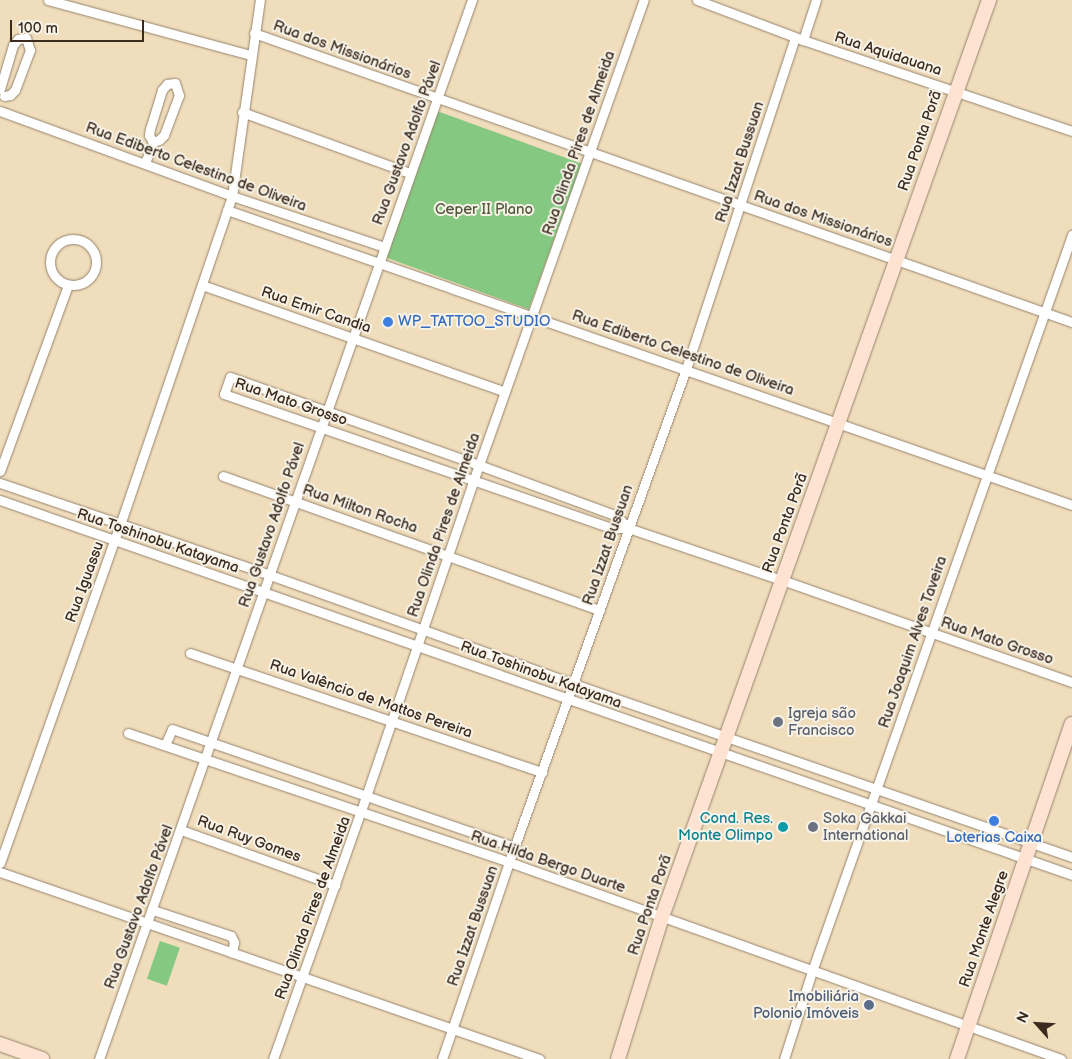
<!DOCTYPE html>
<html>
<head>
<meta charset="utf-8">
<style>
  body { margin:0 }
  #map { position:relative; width:1072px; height:1059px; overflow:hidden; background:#f0ddbc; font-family:"Balsamiq Sans",sans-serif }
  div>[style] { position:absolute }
  .green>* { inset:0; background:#85c881; transform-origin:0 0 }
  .roads { filter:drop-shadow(0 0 1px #96846d) drop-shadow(0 0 1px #96846d) }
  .street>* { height:9px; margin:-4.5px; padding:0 4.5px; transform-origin:4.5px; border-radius:4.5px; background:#fff }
  .street>.ring { margin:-4.5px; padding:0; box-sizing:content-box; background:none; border:9px solid #fff; border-radius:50% }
  .secondary>* { height:14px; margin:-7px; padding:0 7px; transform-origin:7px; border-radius:7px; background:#fee3d2 }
  .dots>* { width:14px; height:14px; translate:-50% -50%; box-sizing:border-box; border:2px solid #f7f3e8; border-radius:50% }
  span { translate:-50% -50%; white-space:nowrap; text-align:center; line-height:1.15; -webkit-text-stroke:4px #f7f3e8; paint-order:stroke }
  .street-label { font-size:15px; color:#3b2a1e }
  .park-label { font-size:15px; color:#51593c }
  .shop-label { font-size:15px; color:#366cbe }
  .left { translate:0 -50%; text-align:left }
  .worship-label { font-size:15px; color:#5b616d }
  .culture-label { font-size:15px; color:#0d838f }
  .right { translate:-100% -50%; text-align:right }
  .service-label { font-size:15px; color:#4e5e75 }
  .north { position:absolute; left:1012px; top:999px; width:50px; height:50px; -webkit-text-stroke:4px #f7f3e8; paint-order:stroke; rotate:296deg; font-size:14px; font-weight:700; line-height:20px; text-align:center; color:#3b2a1e }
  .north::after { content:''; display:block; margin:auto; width:18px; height:22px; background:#3b2a1e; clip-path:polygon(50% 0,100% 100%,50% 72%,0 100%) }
  .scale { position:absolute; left:10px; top:20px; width:134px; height:22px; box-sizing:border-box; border:2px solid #3b2a1e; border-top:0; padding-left:6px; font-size:15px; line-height:18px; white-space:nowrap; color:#3b2a1e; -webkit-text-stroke:4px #f7f3e8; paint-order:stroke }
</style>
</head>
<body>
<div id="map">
  <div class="green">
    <i style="left:437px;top:111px;width:154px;height:155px;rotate:20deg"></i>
    <i style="left:160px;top:941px;width:21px;height:40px;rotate:19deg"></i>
  </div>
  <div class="roads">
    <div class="street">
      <i style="left:48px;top:0;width:210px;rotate:15.2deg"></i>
      <i style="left:697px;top:0;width:113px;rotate:20.7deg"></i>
      <i style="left:803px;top:40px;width:284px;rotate:18.7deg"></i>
      <i style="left:254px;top:33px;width:868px;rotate:19.46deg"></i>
      <i style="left:803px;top:40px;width:42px;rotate:-72deg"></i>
      <i style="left:0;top:89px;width:46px;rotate:-73.5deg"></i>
      <i style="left:13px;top:45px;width:8px;rotate:-50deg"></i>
      <i style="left:18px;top:39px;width:8px;rotate:-7deg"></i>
      <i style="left:26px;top:38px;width:13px;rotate:72deg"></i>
      <i style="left:30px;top:50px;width:43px;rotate:110.6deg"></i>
      <i style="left:15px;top:90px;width:7px;rotate:135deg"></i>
      <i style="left:10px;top:95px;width:6px;rotate:171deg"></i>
      <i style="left:0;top:111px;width:247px;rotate:20.1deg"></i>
      <i style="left:232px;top:196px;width:160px;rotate:18.5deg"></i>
      <i style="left:242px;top:112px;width:179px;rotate:20deg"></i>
      <i style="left:145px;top:163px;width:22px;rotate:-69deg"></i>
      <i style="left:153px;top:142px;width:8px;rotate:-120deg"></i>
      <i style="left:149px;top:135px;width:6px;rotate:-81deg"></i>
      <i style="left:150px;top:129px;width:41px;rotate:-72.9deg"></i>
      <i style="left:162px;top:90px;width:8px;rotate:-50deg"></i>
      <i style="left:167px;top:84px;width:8px;rotate:-7deg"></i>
      <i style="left:175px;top:83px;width:13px;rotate:72deg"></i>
      <i style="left:179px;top:95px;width:43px;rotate:110.6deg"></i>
      <i style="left:164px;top:135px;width:7px;rotate:135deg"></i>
      <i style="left:159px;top:140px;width:6px;rotate:162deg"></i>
      <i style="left:227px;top:210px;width:895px;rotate:19.24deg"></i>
      <i class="ring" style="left:50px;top:239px;width:37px;height:37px"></i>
      <i style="left:202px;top:285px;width:321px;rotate:19.4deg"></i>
      <i style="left:0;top:471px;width:198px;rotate:-69.9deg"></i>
      <i style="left:223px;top:476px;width:400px;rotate:19.6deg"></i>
      <i style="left:0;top:483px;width:285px;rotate:18.8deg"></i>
      <i style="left:270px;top:575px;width:323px;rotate:19.7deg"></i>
      <i style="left:574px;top:684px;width:527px;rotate:19.16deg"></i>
      <i style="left:0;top:500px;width:1136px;rotate:19.28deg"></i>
      <i style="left:628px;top:528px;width:16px;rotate:-133deg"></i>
      <i style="left:617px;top:516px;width:147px;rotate:-159.7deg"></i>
      <i style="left:479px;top:465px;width:264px;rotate:-160.5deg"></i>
      <i style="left:230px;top:377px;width:18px;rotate:109deg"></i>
      <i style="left:224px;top:394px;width:409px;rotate:19.1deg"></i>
      <i style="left:610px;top:528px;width:18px"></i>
      <i style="left:628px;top:528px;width:163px;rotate:18.7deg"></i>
      <i style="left:782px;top:580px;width:307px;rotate:19.4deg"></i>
      <i style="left:190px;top:653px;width:372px;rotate:18.7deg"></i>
      <i style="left:128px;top:733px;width:402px;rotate:18.7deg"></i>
      <i style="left:509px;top:862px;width:586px;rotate:19.64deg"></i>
      <i style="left:165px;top:745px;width:17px;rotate:-66deg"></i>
      <i style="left:172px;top:729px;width:363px;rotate:19deg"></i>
      <i style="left:181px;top:830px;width:164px;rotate:19.7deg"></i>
      <i style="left:0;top:863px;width:362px;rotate:-70.5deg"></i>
      <i style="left:121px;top:522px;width:344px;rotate:-71.2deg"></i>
      <i style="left:232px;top:196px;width:198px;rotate:-81.9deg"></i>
      <i style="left:0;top:872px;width:571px;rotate:19.13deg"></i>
      <i style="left:153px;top:910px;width:82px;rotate:18.4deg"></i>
      <i style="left:231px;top:936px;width:7px;rotate:63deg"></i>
      <i style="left:234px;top:942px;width:11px;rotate:100deg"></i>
      <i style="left:99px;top:1059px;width:1123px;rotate:-70.6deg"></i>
      <i style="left:273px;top:1059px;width:263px;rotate:-70.5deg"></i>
      <i style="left:361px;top:811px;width:366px;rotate:-71.2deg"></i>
      <i style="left:479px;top:465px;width:493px;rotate:-70.5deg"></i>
      <i style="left:442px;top:1059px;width:208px;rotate:-71.2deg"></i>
      <i style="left:509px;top:862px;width:524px;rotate:-70.25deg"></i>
      <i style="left:686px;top:369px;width:349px;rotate:-71.8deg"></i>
      <i style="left:784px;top:1059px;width:92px;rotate:-72.3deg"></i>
      <i style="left:812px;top:971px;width:781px;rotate:-70.54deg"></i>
    </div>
    <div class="secondary">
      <i style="left:0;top:1044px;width:45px;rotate:19.7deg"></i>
      <i style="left:618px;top:1059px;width:149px;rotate:-72.8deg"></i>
      <i style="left:662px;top:917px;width:974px;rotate:-70.37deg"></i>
      <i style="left:957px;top:1059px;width:354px;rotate:-71.1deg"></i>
    </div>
  </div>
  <div class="dots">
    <i style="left:388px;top:322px;background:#3f7fe0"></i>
    <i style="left:778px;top:722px;background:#6b7280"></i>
    <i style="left:994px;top:821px;background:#3f7fe0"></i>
    <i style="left:783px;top:827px;background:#0f9aa8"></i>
    <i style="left:813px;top:827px;background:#6b7280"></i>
    <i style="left:869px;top:1005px;background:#5c6f8a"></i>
  </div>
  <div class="street-label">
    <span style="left:342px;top:50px;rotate:20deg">Rua dos Missionários</span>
    <span style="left:888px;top:54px;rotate:18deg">Rua Aquidauana</span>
    <span style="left:920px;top:141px;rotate:-71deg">Rua Ponta Porã</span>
    <span style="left:407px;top:143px;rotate:-70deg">Rua Gustavo Adolfo Pável</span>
    <span style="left:579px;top:143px;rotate:-71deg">Rua Olinda Pires de Almeida</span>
    <span style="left:740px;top:162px;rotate:-72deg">Rua Izzat Bussuan</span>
    <span style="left:196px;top:167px;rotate:20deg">Rua Ediberto Celestino de Oliveira</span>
    <span style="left:823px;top:219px;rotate:19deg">Rua dos Missionários</span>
    <span style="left:316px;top:310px;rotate:19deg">Rua Emir Candia</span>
    <span style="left:683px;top:353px;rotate:19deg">Rua Ediberto Celestino de Oliveira</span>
    <span style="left:291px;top:402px;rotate:19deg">Rua Mato Grosso</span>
    <span style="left:360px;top:509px;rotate:19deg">Rua Milton Rocha</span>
    <span style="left:785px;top:523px;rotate:-70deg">Rua Ponta Porã</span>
    <span style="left:272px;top:525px;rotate:-71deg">Rua Gustavo Adolfo Pável</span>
    <span style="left:444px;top:525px;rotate:-71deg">Rua Olinda Pires de Almeida</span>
    <span style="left:158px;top:541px;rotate:19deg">Rua Toshinobu Katayama</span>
    <span style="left:608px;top:545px;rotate:-71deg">Rua Izzat Bussuan</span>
    <span style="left:85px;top:582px;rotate:-70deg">Rua Iguassu</span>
    <span style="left:997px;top:641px;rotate:19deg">Rua Mato Grosso</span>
    <span style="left:913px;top:642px;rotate:-71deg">Rua Joaquim Alves Taveira</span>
    <span style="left:541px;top:675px;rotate:20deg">Rua Toshinobu Katayama</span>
    <span style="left:371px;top:699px;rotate:19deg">Rua Valêncio de Mattos Pereira</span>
    <span style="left:249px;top:839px;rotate:20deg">Rua Ruy Gomes</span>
    <span style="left:548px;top:862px;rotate:19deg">Rua Hilda Bergo Duarte</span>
    <span style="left:650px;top:905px;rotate:-71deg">Rua Ponta Porã</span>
    <span style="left:139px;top:907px;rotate:-70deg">Rua Gustavo Adolfo Pável</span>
    <span style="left:313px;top:908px;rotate:-70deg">Rua Olinda Pires de Almeida</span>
    <span style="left:473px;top:926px;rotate:-71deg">Rua Izzat Bussuan</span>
    <span style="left:984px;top:929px;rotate:-71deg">Rua Monte Alegre</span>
  </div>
  <div class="park-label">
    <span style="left:484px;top:210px">Ceper II Plano</span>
  </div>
  <div class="shop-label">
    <span class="left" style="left:398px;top:322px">WP_TATTOO_STUDIO</span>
    <span style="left:994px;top:838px">Loterias Caixa</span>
  </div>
  <div class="worship-label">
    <span class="left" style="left:788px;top:722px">Igreja são<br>Francisco</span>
    <span class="left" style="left:823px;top:827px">Soka Gakkai<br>International</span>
  </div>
  <div class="culture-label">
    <span class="right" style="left:773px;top:827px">Cond. Res.<br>Monte Olimpo</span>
  </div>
  <div class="service-label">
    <span class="right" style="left:859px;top:1005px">Imobiliária<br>Polonio Imóveis</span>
  </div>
  <div class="north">N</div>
  <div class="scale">100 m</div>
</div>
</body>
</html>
